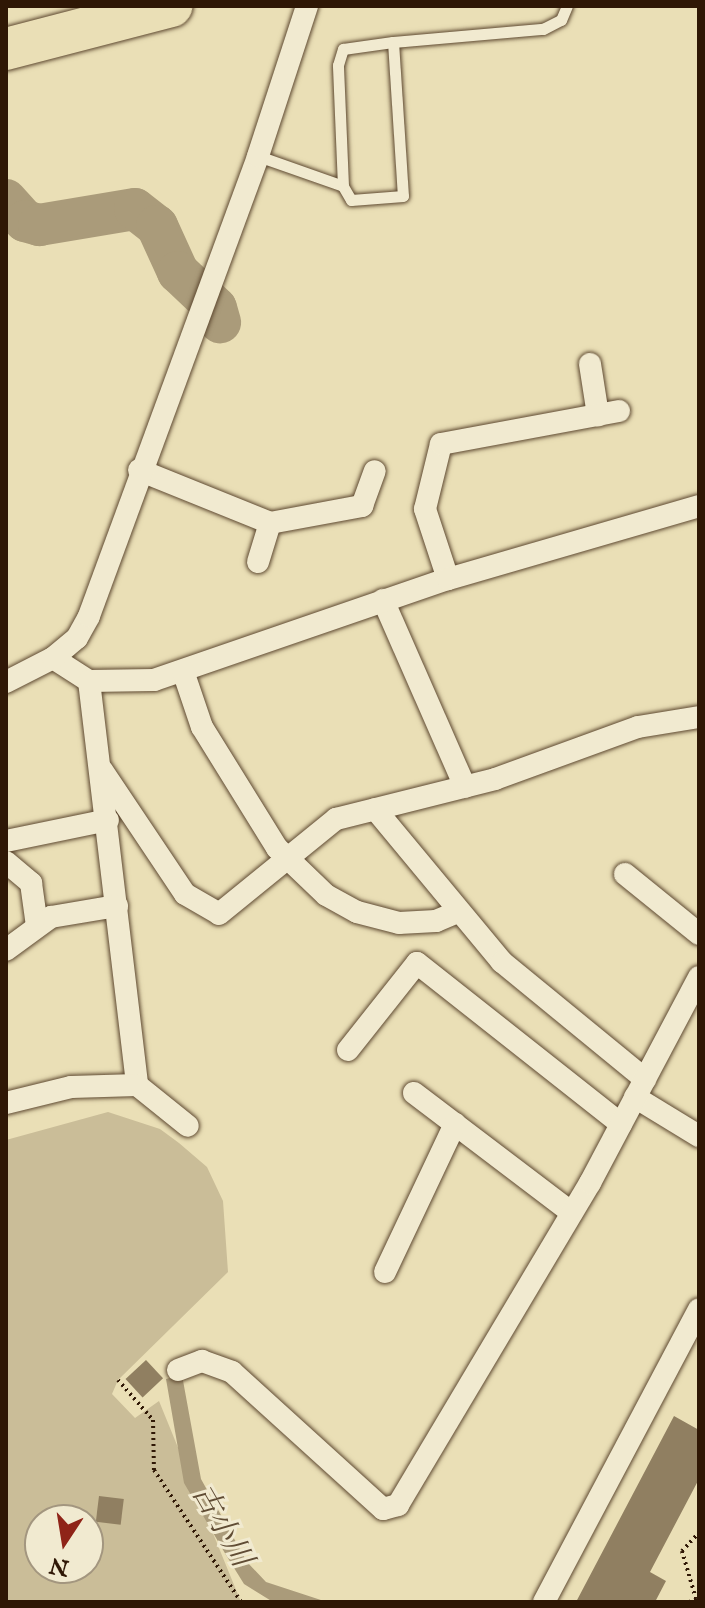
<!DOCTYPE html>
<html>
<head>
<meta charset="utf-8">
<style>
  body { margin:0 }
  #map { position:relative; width:705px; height:1608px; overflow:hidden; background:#eadfb6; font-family:"IM FELL English","Noto Serif JP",serif }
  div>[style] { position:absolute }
  .green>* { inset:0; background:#cabd98 }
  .water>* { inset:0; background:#aa9b7a }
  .river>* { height:42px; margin:-21px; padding:0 21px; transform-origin:21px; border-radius:21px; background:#aa9b7a }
  .building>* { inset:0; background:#907f61; transform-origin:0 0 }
  .path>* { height:4px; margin-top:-2px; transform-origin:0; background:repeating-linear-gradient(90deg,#2f1705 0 2px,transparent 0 6px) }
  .roads { filter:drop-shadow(0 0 2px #5e4931) drop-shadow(0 0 2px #5e4931) }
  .lane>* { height:11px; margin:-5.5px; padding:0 5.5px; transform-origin:5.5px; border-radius:5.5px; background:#f1ead0 }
  .street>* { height:22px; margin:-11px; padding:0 11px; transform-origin:11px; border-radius:11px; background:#f1ead0 }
  .highway>* { height:42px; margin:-21px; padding:0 21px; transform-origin:21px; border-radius:21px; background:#eadfb6 }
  span { translate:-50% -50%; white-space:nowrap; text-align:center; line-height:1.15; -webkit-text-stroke:6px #f1ead0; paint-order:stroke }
  .water-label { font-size:30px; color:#604c34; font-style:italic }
  .frame { position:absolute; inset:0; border:8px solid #2f1705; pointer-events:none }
  .north { position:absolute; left:24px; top:1504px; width:80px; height:80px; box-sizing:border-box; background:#f1ead0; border:2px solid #a3967f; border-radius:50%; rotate:192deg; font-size:22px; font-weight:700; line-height:32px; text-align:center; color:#2f1705 }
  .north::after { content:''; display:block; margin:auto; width:28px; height:36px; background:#8f2418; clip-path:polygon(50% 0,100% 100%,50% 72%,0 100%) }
</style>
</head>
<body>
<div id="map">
  <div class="green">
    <i style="clip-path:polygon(evenodd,108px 1112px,160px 1129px,179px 1143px,207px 1167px,223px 1201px,228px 1272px,118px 1380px,112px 1394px,135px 1418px,159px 1401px,241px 1602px,6px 1602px,6px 1140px,108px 1112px,40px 1520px,88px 1520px,88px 1568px,40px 1568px,40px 1520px)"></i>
  </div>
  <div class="water">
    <i style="clip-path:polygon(182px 1375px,201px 1479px,247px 1562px,266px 1582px,327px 1602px,273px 1602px,244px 1584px,226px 1555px,184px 1483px,166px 1379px)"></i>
  </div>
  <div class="river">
    <i style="left:6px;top:200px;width:28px;rotate:48deg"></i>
    <i style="left:25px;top:221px;width:15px;rotate:16deg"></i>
    <i style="left:39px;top:225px;width:97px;rotate:-9.5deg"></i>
    <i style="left:135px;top:209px;width:28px;rotate:38deg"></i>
    <i style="left:157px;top:226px;width:51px;rotate:65.5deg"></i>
    <i style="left:178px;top:272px;width:52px;rotate:43.5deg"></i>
    <i style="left:216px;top:308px;width:15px;rotate:74deg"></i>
  </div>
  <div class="building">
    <i style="left:146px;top:1360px;width:25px;height:28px;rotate:47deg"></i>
    <i style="clip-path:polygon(674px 1416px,699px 1430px,699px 1479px,650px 1572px,666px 1581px,655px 1602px,576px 1602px)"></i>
    <i style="left:99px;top:1496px;width:25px;height:26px;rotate:7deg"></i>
  </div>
  <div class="path">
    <i style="left:118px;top:1380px;width:53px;rotate:48.8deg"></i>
    <i style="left:153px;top:1420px;width:50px;rotate:88.9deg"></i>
    <i style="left:154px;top:1470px;width:158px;rotate:56.6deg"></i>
    <i style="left:696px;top:1599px;width:50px;rotate:-106.3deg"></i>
    <i style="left:682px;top:1551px;width:25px;rotate:-47deg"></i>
    <i style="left:689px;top:1602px;width:11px;rotate:-22deg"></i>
  </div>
  <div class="roads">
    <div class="lane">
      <i style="left:393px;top:42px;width:154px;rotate:86.3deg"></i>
      <i style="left:403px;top:196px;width:52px;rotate:175.6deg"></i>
      <i style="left:351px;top:200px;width:16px;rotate:-120deg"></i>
      <i style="left:343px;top:186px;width:121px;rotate:-92.4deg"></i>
      <i style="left:338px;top:65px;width:17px;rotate:-73deg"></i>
      <i style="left:343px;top:49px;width:50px;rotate:-8deg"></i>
      <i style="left:393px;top:42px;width:151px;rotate:-5deg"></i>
      <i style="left:543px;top:29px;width:20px;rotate:-27deg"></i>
      <i style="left:561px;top:20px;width:15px;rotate:-67deg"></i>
      <i style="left:258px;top:156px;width:90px;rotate:19.4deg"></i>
    </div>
    <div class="street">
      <i style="left:590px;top:364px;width:52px;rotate:81.1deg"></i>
      <i style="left:139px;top:470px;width:141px;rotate:22deg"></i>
      <i style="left:270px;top:523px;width:94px;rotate:-10.5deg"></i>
      <i style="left:362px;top:506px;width:37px;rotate:-70deg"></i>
      <i style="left:258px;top:562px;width:41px;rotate:-72.9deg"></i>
      <i style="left:448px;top:579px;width:74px;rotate:-108.2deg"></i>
      <i style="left:425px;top:509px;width:67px;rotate:-76.2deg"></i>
      <i style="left:441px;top:444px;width:181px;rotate:-10.5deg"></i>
      <i style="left:383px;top:600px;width:204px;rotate:66.3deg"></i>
      <i style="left:53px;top:658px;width:43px;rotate:32.6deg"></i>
      <i style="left:89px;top:681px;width:65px;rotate:-0.9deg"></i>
      <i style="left:154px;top:680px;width:311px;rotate:-19deg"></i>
      <i style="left:448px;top:579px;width:261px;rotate:-16.2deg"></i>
      <i style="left:183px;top:671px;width:59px;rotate:71.3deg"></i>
      <i style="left:202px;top:727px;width:142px;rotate:58.2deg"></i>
      <i style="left:277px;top:848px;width:68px;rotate:43.8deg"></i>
      <i style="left:326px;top:895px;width:35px;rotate:29deg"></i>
      <i style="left:357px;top:912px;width:43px;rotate:14.7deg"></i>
      <i style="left:399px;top:923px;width:37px;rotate:-3deg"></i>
      <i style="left:436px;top:921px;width:23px;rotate:-23deg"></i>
      <i style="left:89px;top:681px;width:407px;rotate:83.2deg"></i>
      <i style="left:137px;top:1085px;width:65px;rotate:38.8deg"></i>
      <i style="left:6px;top:682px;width:53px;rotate:-27.1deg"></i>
      <i style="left:53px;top:658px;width:31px;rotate:-40deg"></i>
      <i style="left:77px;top:638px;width:25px;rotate:-61deg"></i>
      <i style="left:89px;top:616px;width:490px;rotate:-69.8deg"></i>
      <i style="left:258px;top:156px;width:158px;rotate:-71.9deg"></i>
      <i style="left:102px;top:770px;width:149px;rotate:56.2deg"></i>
      <i style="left:185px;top:894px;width:39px;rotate:30deg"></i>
      <i style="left:219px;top:914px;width:151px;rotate:-39.1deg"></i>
      <i style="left:336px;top:819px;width:164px;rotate:-14.1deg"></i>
      <i style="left:495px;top:779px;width:152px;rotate:-20deg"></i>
      <i style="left:638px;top:727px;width:62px;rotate:-9.3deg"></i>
      <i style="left:375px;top:809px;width:199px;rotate:50.3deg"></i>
      <i style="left:502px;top:962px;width:185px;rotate:39.3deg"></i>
      <i style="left:6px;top:841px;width:104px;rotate:-11.6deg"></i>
      <i style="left:6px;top:862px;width:33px;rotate:40deg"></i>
      <i style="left:31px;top:883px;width:43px;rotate:82.1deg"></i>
      <i style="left:625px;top:874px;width:95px;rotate:39deg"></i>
      <i style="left:6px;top:950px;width:56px;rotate:-36.3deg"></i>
      <i style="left:51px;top:917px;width:67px;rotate:-9.5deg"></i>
      <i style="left:348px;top:1050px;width:111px;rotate:-51.6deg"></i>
      <i style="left:417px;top:963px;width:260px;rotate:38.3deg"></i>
      <i style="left:414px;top:1093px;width:198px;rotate:37.2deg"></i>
      <i style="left:635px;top:1097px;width:75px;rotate:31.4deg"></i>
      <i style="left:6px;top:1103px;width:67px;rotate:-13.8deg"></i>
      <i style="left:71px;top:1087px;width:66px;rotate:-1.7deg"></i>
      <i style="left:385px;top:1272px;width:164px;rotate:-64.7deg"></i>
      <i style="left:178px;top:1370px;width:26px;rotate:-21deg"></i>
      <i style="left:202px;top:1361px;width:32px;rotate:20deg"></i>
      <i style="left:232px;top:1372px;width:204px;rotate:42.2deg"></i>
      <i style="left:383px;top:1509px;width:16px;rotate:-15deg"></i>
      <i style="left:398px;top:1505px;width:375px;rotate:-59.2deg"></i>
      <i style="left:590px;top:1183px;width:233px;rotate:-62.1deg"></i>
      <i style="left:544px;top:1602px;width:331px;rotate:-62.1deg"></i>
    </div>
    <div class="highway">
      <i style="left:6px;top:49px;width:171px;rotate:-14.6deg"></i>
    </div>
  </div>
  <div class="water-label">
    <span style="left:221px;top:1526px;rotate:60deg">古小川</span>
  </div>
  <div class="frame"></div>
  <div class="north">N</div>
</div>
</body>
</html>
